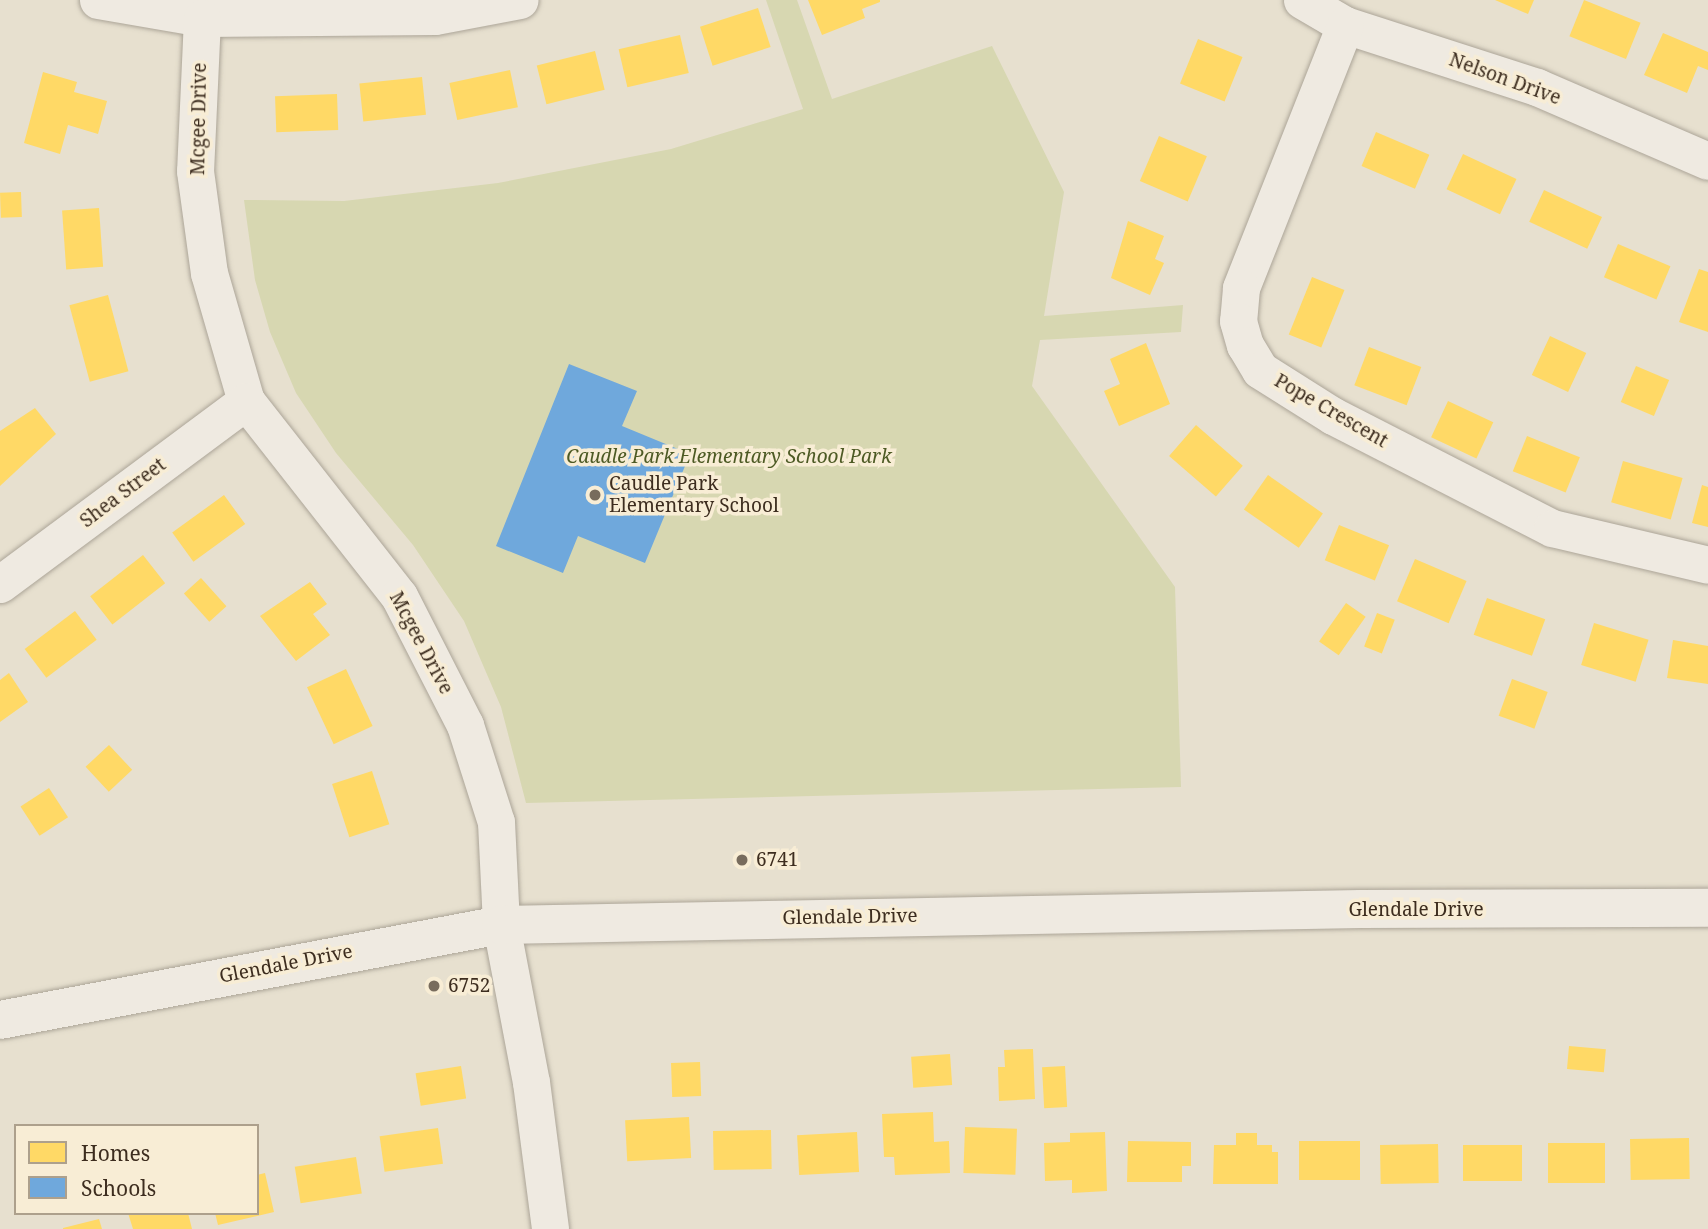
<!DOCTYPE html>
<html>
<head>
<meta charset="utf-8">
<style>
  body { margin:0 }
  #map { position:relative; width:1708px; height:1229px; overflow:hidden; background:#e7e0cf; font-family:"Noto Serif",serif }
  div>[style] { position:absolute }
  .green>* { inset:0; background:#d7d7b1 }
  .homes>* { inset:0; background:#ffd966; transform-origin:0 0 }
  .schools>* { inset:0; background:#6fa8dc }
  .roads { filter:drop-shadow(0 0 2px #aca598) drop-shadow(0 0 2px #aca598) }
  .minor>* { height:37px; margin:-18.5px; padding:0 18.5px; transform-origin:18.5px; border-radius:18.5px; background:#efeae1 }
  .secondary>* { height:38px; margin:-19px; padding:0 19px; transform-origin:19px; border-radius:19px; background:#efeae1 }
  .dots>* { width:19px; height:19px; translate:-50% -50%; box-sizing:border-box; border:4px solid #f8edd5; border-radius:50% }
  span { translate:-50% -50%; white-space:nowrap; text-align:center; line-height:1.15; -webkit-text-stroke:7px #f8edd5; paint-order:stroke }
  .street-label { font-size:19px; color:#3d2d1f }
  .park-label { font-size:19px; color:#4d5a24; font-style:italic }
  .poi-label { font-size:19px; color:#3d2d1f }
  .left { translate:0 -50%; text-align:left }
  .legend { position:absolute; left:14px; top:1124px; width:245px; height:91px; box-sizing:border-box; background:#f8edd5; border:2px solid #ada08c; margin:0; padding:9px 12px; list-style:none; font-size:21px; color:#3d2d1f }
  .legend li { display:flex; align-items:center; gap:14px; height:35px }
  .legend b { width:35px; border:2px solid #ada08c }
</style>
</head>
<body>
<div id="map">
  <div class="green">
    <i style="clip-path:polygon(766px 0,797px 0,832px 99px,992px 46px,1064px 192px,1044px 316px,1183px 305px,1181px 332px,1040px 340px,1032px 386px,1175px 587px,1181px 787px,526px 803px,501px 707px,464px 621px,413px 545px,336px 453px,296px 393px,270px 332px,255px 280px,244px 200px,344px 201px,498px 183px,671px 149px,803px 109px)"></i>
  </div>
  <div class="homes">
    <i style="clip-path:polygon(808px 0,880px 0,880px 2px,862px 9px,865px 18px,822px 35px)"></i>
    <i style="clip-path:polygon(1495px 0,1534px 0,1528px 14px)"></i>
    <i style="left:1584px;top:0;width:61px;height:39px;rotate:22deg"></i>
    <i style="left:758px;top:8px;width:41px;height:61px;rotate:72deg"></i>
    <i style="clip-path:polygon(1663px 33px,1708px 52px,1708px 70px,1698px 66px,1687px 93px,1644px 75px)"></i>
    <i style="left:680px;top:35px;width:39px;height:63px;rotate:77deg"></i>
    <i style="left:1198px;top:39px;width:48px;height:48px;rotate:22deg"></i>
    <i style="left:595px;top:51px;width:40px;height:60px;rotate:76deg"></i>
    <i style="left:510px;top:70px;width:38px;height:62px;rotate:78deg"></i>
    <i style="clip-path:polygon(43px 72px,77px 82px,74px 92px,107px 101px,98px 134px,68px 125px,60px 154px,24px 143px)"></i>
    <i style="left:422px;top:77px;width:38px;height:63px;rotate:84deg"></i>
    <i style="left:337px;top:94px;width:36px;height:62px;rotate:88deg"></i>
    <i style="left:1376px;top:132px;width:58px;height:37px;rotate:23deg"></i>
    <i style="left:1159px;top:136px;width:52px;height:49px;rotate:23deg"></i>
    <i style="left:1463px;top:154px;width:59px;height:39px;rotate:25deg"></i>
    <i style="left:1544px;top:190px;width:64px;height:35px;rotate:25deg"></i>
    <i style="left:21px;top:192px;width:25px;height:21px;rotate:88deg"></i>
    <i style="left:99px;top:208px;width:59px;height:37px;rotate:86deg"></i>
    <i style="clip-path:polygon(1128px 221px,1164px 236px,1155px 259px,1164px 263px,1150px 295px,1111px 278px)"></i>
    <i style="left:1618px;top:244px;width:57px;height:36px;rotate:23deg"></i>
    <i style="clip-path:polygon(1699px 269px,1708px 272px,1708px 332px,1679px 322px)"></i>
    <i style="left:1312px;top:277px;width:35px;height:62px;rotate:22deg"></i>
    <i style="left:108px;top:295px;width:79px;height:40px;rotate:75deg"></i>
    <i style="left:1550px;top:336px;width:40px;height:43px;rotate:25deg"></i>
    <i style="clip-path:polygon(1146px 343px,1170px 404px,1119px 426px,1104px 391px,1120px 384px,1110px 359px)"></i>
    <i style="left:1369px;top:347px;width:56px;height:41px;rotate:21deg"></i>
    <i style="left:1636px;top:366px;width:36px;height:39px;rotate:23deg"></i>
    <i style="left:1448px;top:401px;width:50px;height:40px;rotate:25deg"></i>
    <i style="clip-path:polygon(35px 408px,56px 434px,0 486px,0 431px)"></i>
    <i style="left:1196px;top:425px;width:62px;height:41px;rotate:41deg"></i>
    <i style="left:1527px;top:436px;width:57px;height:38px;rotate:22deg"></i>
    <i style="left:1623px;top:461px;width:62px;height:43px;rotate:16deg"></i>
    <i style="left:1268px;top:475px;width:67px;height:42px;rotate:35deg"></i>
    <i style="clip-path:polygon(1702px 485px,1708px 487px,1708px 527px,1692px 523px)"></i>
    <i style="left:224px;top:495px;width:36px;height:64px;rotate:54deg"></i>
    <i style="left:1339px;top:525px;width:54px;height:38px;rotate:22deg"></i>
    <i style="left:143px;top:555px;width:36px;height:67px;rotate:52deg"></i>
    <i style="left:1415px;top:559px;width:56px;height:46px;rotate:23deg"></i>
    <i style="left:201px;top:578px;width:38px;height:23px;rotate:48deg"></i>
    <i style="clip-path:polygon(310px 582px,327px 604px,313px 614px,330px 635px,296px 661px,260px 616px)"></i>
    <i style="left:1487px;top:598px;width:62px;height:39px;rotate:20deg"></i>
    <i style="left:1346px;top:603px;width:24px;height:47px;rotate:35deg"></i>
    <i style="left:75px;top:611px;width:36px;height:63px;rotate:53deg"></i>
    <i style="left:1377px;top:613px;width:19px;height:36px;rotate:21deg"></i>
    <i style="left:1594px;top:623px;width:57px;height:44px;rotate:17deg"></i>
    <i style="clip-path:polygon(1673px 640px,1708px 646px,1708px 684px,1667px 678px)"></i>
    <i style="left:346px;top:669px;width:63px;height:43px;rotate:65deg"></i>
    <i style="clip-path:polygon(9px 673px,28px 702px,0 722px,0 680px)"></i>
    <i style="left:1512px;top:679px;width:38px;height:39px;rotate:20deg"></i>
    <i style="left:109px;top:745px;width:34px;height:32px;rotate:47deg"></i>
    <i style="left:372px;top:771px;width:56px;height:42px;rotate:72deg"></i>
    <i style="left:49px;top:788px;width:35px;height:34px;rotate:57deg"></i>
    <i style="left:1569px;top:1046px;width:37px;height:23px;rotate:5deg"></i>
    <i style="clip-path:polygon(1033px 1049px,1035px 1099px,999px 1101px,998px 1067px,1005px 1067px,1004px 1050px)"></i>
    <i style="left:950px;top:1054px;width:31px;height:39px;rotate:86deg"></i>
    <i style="left:700px;top:1062px;width:34px;height:29px;rotate:88deg"></i>
    <i style="left:461px;top:1066px;width:33px;height:46px;rotate:81deg"></i>
    <i style="left:1065px;top:1066px;width:41px;height:23px;rotate:87deg"></i>
    <i style="clip-path:polygon(933px 1112px,934px 1142px,949px 1141px,950px 1173px,895px 1175px,894px 1157px,884px 1157px,882px 1114px)"></i>
    <i style="left:689px;top:1117px;width:41px;height:64px;rotate:87deg"></i>
    <i style="left:965px;top:1127px;width:52px;height:46px;rotate:2deg"></i>
    <i style="left:438px;top:1128px;width:36px;height:59px;rotate:82deg"></i>
    <i style="left:771px;top:1130px;width:39px;height:58px;rotate:89deg"></i>
    <i style="left:857px;top:1132px;width:40px;height:60px;rotate:87deg"></i>
    <i style="clip-path:polygon(1105px 1132px,1107px 1191px,1072px 1193px,1072px 1180px,1045px 1181px,1044px 1143px,1070px 1142px,1070px 1133px)"></i>
    <i style="clip-path:polygon(1236px 1133px,1257px 1133px,1257px 1145px,1272px 1145px,1272px 1152px,1278px 1152px,1278px 1184px,1213px 1184px,1214px 1145px,1236px 1145px)"></i>
    <i style="left:1689px;top:1138px;width:41px;height:59px;rotate:89deg"></i>
    <i style="clip-path:polygon(1128px 1141px,1191px 1142px,1191px 1166px,1182px 1166px,1182px 1182px,1127px 1182px)"></i>
    <i style="left:1299px;top:1141px;width:61px;height:39px"></i>
    <i style="left:1548px;top:1143px;width:57px;height:40px"></i>
    <i style="left:1438px;top:1144px;width:39px;height:58px;rotate:89deg"></i>
    <i style="left:1463px;top:1145px;width:59px;height:36px"></i>
    <i style="left:356px;top:1157px;width:37px;height:62px;rotate:81deg"></i>
    <i style="clip-path:polygon(265px 1173px,274px 1212px,218px 1225px,215px 1213px,257px 1213px,257px 1175px)"></i>
    <i style="clip-path:polygon(128px 1213px,188px 1213px,192px 1229px,133px 1229px)"></i>
    <i style="clip-path:polygon(99px 1219px,102px 1229px,63px 1229px,63px 1228px)"></i>
  </div>
  <div class="schools">
    <i style="clip-path:polygon(569px 364px,637px 391px,622px 426px,690px 454px,645px 563px,578px 536px,563px 573px,496px 546px)"></i>
  </div>
  <div class="roads">
    <div class="minor">
      <i style="left:98px;top:0;width:106px;rotate:9.8deg"></i>
      <i style="left:202px;top:18px;width:233px;rotate:-0.5deg"></i>
      <i style="left:435px;top:16px;width:86px;rotate:-10.7deg"></i>
      <i style="left:1302px;top:0;width:50px;rotate:30.2deg"></i>
      <i style="left:1345px;top:25px;width:202px;rotate:17.9deg"></i>
      <i style="left:1537px;top:87px;width:186px;rotate:23.4deg"></i>
      <i style="left:202px;top:18px;width:153px;rotate:92.6deg"></i>
      <i style="left:195px;top:171px;width:103px;rotate:82.2deg"></i>
      <i style="left:209px;top:273px;width:133px;rotate:73.9deg"></i>
      <i style="left:246px;top:401px;width:248px;rotate:51.9deg"></i>
      <i style="left:399px;top:596px;width:145px;rotate:62.9deg"></i>
      <i style="left:465px;top:725px;width:102px;rotate:72.3deg"></i>
      <i style="left:496px;top:822px;width:103px;rotate:87.2deg"></i>
      <i style="left:501px;top:925px;width:160px;rotate:79.2deg"></i>
      <i style="left:531px;top:1082px;width:148px;rotate:82.6deg"></i>
      <i style="left:1345px;top:25px;width:283px;rotate:111.6deg"></i>
      <i style="left:1241px;top:288px;width:33px;rotate:95deg"></i>
      <i style="left:1238px;top:321px;width:25px;rotate:74deg"></i>
      <i style="left:1245px;top:345px;width:29px;rotate:59deg"></i>
      <i style="left:1260px;top:370px;width:86px;rotate:32.2deg"></i>
      <i style="left:1333px;top:416px;width:246px;rotate:27.1deg"></i>
      <i style="left:1552px;top:528px;width:160px;rotate:13.3deg"></i>
      <i style="left:0;top:584px;width:307px;rotate:-36.6deg"></i>
    </div>
    <div class="secondary">
      <i style="left:0;top:1020px;width:510px;rotate:-10.74deg"></i>
      <i style="left:501px;top:925px;width:860px;rotate:-1.07deg"></i>
      <i style="left:1361px;top:909px;width:347px;rotate:-0.2deg"></i>
    </div>
  </div>
  <div class="dots">
    <i style="left:595px;top:495px;background:#786c5d"></i>
    <i style="left:742px;top:860px;background:#786c5d"></i>
    <i style="left:434px;top:986px;background:#786c5d"></i>
  </div>
  <div class="street-label">
    <span style="left:1505px;top:79px;rotate:20deg">Nelson Drive</span>
    <span style="left:199px;top:119px;rotate:-89deg">Mcgee Drive</span>
    <span style="left:1331px;top:411px;rotate:30deg">Pope Crescent</span>
    <span style="left:123px;top:493px;rotate:-37deg">Shea Street</span>
    <span style="left:421px;top:643px;rotate:62deg">Mcgee Drive</span>
    <span style="left:1416px;top:910px">Glendale Drive</span>
    <span style="left:850px;top:917px;rotate:-1deg">Glendale Drive</span>
    <span style="left:286px;top:964px;rotate:-11deg">Glendale Drive</span>
  </div>
  <div class="park-label">
    <span style="left:729px;top:457px">Caudle Park Elementary School Park</span>
  </div>
  <div class="poi-label">
    <span class="left" style="left:609px;top:495px">Caudle Park<br>Elementary School</span>
    <span class="left" style="left:756px;top:860px">6741</span>
    <span class="left" style="left:448px;top:986px">6752</span>
  </div>
  <ul class="legend">
  <li><b style="height:19px;background:#ffd966"></b>Homes</li>
  <li><b style="height:19px;background:#6fa8dc"></b>Schools</li>
  </ul>
</div>
</body>
</html>
